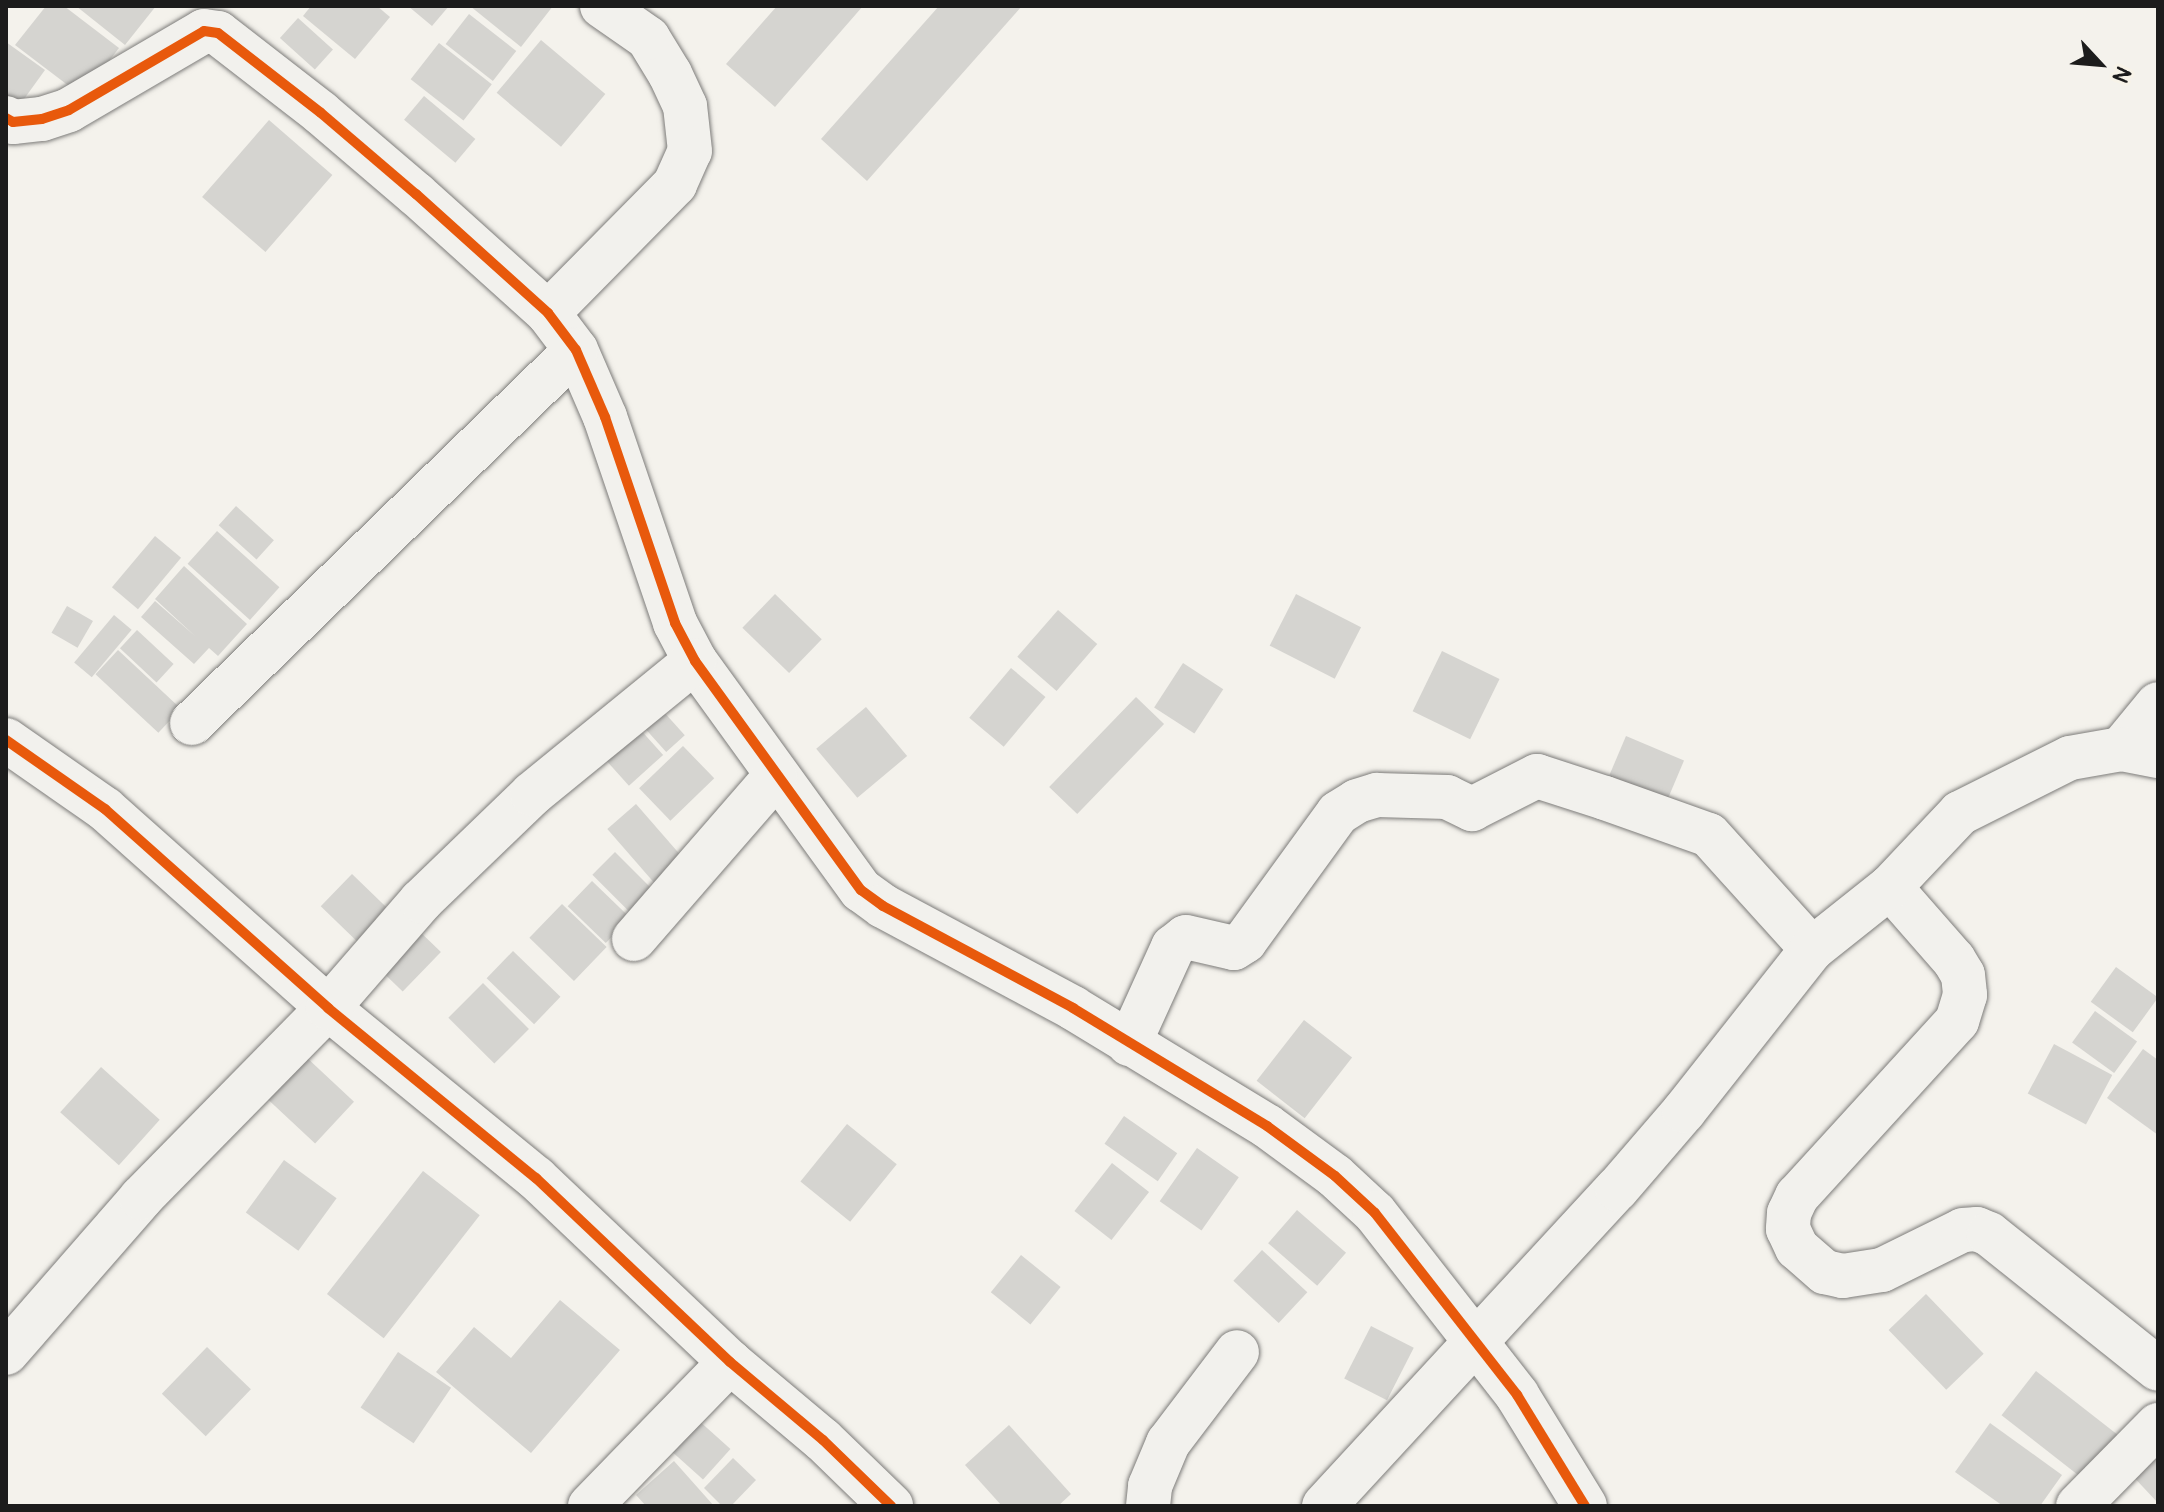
<!DOCTYPE html>
<html>
<head>
<meta charset="utf-8">
<style>
  body { margin:0 }
  #map { position:relative; width:2164px; height:1512px; overflow:hidden; background:#f4f2ec; font-family:Pangolin,sans-serif }
  div>[style] { position:absolute }
  .building>* { inset:0; background:#d5d4d0; transform-origin:0 0 }
  .roads { filter:drop-shadow(0 0 2px #7d7c7a) drop-shadow(0 0 2px #7d7c7a) }
  .minor>* { height:44px; margin:-22px; padding:0 22px; transform-origin:22px; border-radius:22px; background:#f2f1ed }
  .cycleway>* { height:10px; margin:-5px; padding:0 5px; transform-origin:5px; border-radius:5px; background:#e8590c }
  span { translate:-50% -50%; white-space:nowrap; text-align:center; line-height:1.15; -webkit-text-stroke:8px #f7f3e8; paint-order:stroke }
  .frame { position:absolute; inset:0; border:8px solid #1c1c1c; pointer-events:none }
  .north { position:absolute; left:2060px; top:24px; width:80px; height:80px; -webkit-text-stroke:6px #f7f3e8; paint-order:stroke; rotate:116deg; font-size:22px; font-weight:700; line-height:32px; text-align:center; color:#1c1c1c }
  .north::after { content:''; display:block; margin:auto; width:28px; height:36px; background:#1c1c1c; clip-path:polygon(50% 0,100% 100%,50% 72%,0 100%) }
</style>
</head>
<body>
<div id="map">
  <div class="building">
    <i style="clip-path:polygon(46px 6px,64px 6px,119px 48px,82px 96px,15px 45px)"></i>
    <i style="clip-path:polygon(76px 6px,156px 6px,125px 45px)"></i>
    <i style="clip-path:polygon(311px 6px,377px 6px,390px 17px,355px 59px,303px 16px)"></i>
    <i style="clip-path:polygon(408px 6px,449px 6px,432px 26px)"></i>
    <i style="clip-path:polygon(470px 6px,553px 6px,521px 47px)"></i>
    <i style="clip-path:polygon(777px 6px,863px 6px,775px 107px,726px 64px)"></i>
    <i style="clip-path:polygon(939px 6px,1022px 6px,867px 181px,821px 139px)"></i>
    <i style="left:469px;top:14px;width:60px;height:38px;rotate:38deg"></i>
    <i style="left:298px;top:18px;width:47px;height:27px;rotate:42deg"></i>
    <i style="left:541px;top:40px;width:84px;height:69px;rotate:40deg"></i>
    <i style="clip-path:polygon(6px 42px,45px 70px,19px 106px,6px 97px)"></i>
    <i style="left:439px;top:43px;width:67px;height:46px;rotate:38deg"></i>
    <i style="left:424px;top:96px;width:67px;height:31px;rotate:40deg"></i>
    <i style="left:269px;top:120px;width:84px;height:102px;rotate:41deg"></i>
    <i style="left:236px;top:506px;width:51px;height:26px;rotate:42deg"></i>
    <i style="left:217px;top:531px;width:84px;height:44px;rotate:42deg"></i>
    <i style="left:155px;top:536px;width:34px;height:67px;rotate:40deg"></i>
    <i style="clip-path:polygon(184px 566px,247px 624px,218px 656px,209px 648px,194px 664px,141px 617px,155px 601px,195px 636px,155px 599px)"></i>
    <i style="left:775px;top:594px;width:65px;height:47px;rotate:44deg"></i>
    <i style="left:1296px;top:594px;width:73px;height:58px;rotate:27deg"></i>
    <i style="left:67px;top:606px;width:30px;height:31px;rotate:30deg"></i>
    <i style="left:1058px;top:610px;width:52px;height:62px;rotate:41deg"></i>
    <i style="left:114px;top:615px;width:23px;height:62px;rotate:40deg"></i>
    <i style="left:137px;top:630px;width:50px;height:25px;rotate:43deg"></i>
    <i style="left:118px;top:650px;width:86px;height:33px;rotate:43deg"></i>
    <i style="left:1442px;top:651px;width:64px;height:67px;rotate:26deg"></i>
    <i style="left:1183px;top:663px;width:48px;height:53px;rotate:33deg"></i>
    <i style="left:1011px;top:668px;width:45px;height:65px;rotate:40deg"></i>
    <i style="left:1136px;top:697px;width:39px;height:125px;rotate:44deg"></i>
    <i style="left:654px;top:701px;width:46px;height:25px;rotate:48deg"></i>
    <i style="left:866px;top:707px;width:64px;height:65px;rotate:50deg"></i>
    <i style="left:629px;top:717px;width:51px;height:46px;rotate:48deg"></i>
    <i style="left:1626px;top:736px;width:63px;height:47px;rotate:23deg"></i>
    <i style="left:683px;top:746px;width:45px;height:61px;rotate:46deg"></i>
    <i style="left:636px;top:804px;width:74px;height:38px;rotate:49deg"></i>
    <i style="left:615px;top:852px;width:58px;height:32px;rotate:45deg"></i>
    <i style="left:352px;top:874px;width:64px;height:45px;rotate:44deg"></i>
    <i style="left:592px;top:881px;width:53px;height:35px;rotate:44deg"></i>
    <i style="left:562px;top:904px;width:62px;height:47px;rotate:44deg"></i>
    <i style="left:415px;top:927px;width:36px;height:55px;rotate:44deg"></i>
    <i style="left:513px;top:951px;width:66px;height:38px;rotate:44deg"></i>
    <i style="left:2116px;top:967px;width:52px;height:43px;rotate:36deg"></i>
    <i style="left:483px;top:983px;width:65px;height:49px;rotate:45deg"></i>
    <i style="left:2095px;top:1011px;width:52px;height:39px;rotate:36deg"></i>
    <i style="left:1304px;top:1020px;width:61px;height:77px;rotate:38deg"></i>
    <i style="left:2054px;top:1044px;width:66px;height:56px;rotate:28deg"></i>
    <i style="clip-path:polygon(2143px 1049px,2158px 1060px,2158px 1135px,2107px 1098px)"></i>
    <i style="left:305px;top:1056px;width:67px;height:57px;rotate:43deg"></i>
    <i style="left:101px;top:1067px;width:79px;height:61px;rotate:42deg"></i>
    <i style="left:1124px;top:1116px;width:65px;height:34px;rotate:35deg"></i>
    <i style="left:847px;top:1124px;width:64px;height:74px;rotate:39deg"></i>
    <i style="left:1197px;top:1148px;width:51px;height:65px;rotate:35deg"></i>
    <i style="left:284px;top:1160px;width:65px;height:65px;rotate:36deg"></i>
    <i style="left:1112px;top:1163px;width:47px;height:61px;rotate:38deg"></i>
    <i style="left:423px;top:1171px;width:72px;height:156px;rotate:38deg"></i>
    <i style="left:1297px;top:1210px;width:65px;height:44px;rotate:41deg"></i>
    <i style="left:1262px;top:1250px;width:62px;height:42px;rotate:43deg"></i>
    <i style="left:1021px;top:1255px;width:51px;height:48px;rotate:39deg"></i>
    <i style="left:1926px;top:1294px;width:83px;height:52px;rotate:46deg"></i>
    <i style="clip-path:polygon(560px 1300px,620px 1350px,531px 1453px,436px 1372px,474px 1327px,511px 1358px)"></i>
    <i style="left:1371px;top:1326px;width:48px;height:59px;rotate:27deg"></i>
    <i style="left:207px;top:1347px;width:61px;height:65px;rotate:44deg"></i>
    <i style="left:398px;top:1352px;width:64px;height:67px;rotate:34deg"></i>
    <i style="left:2036px;top:1371px;width:104px;height:56px;rotate:38deg"></i>
    <i style="left:697px;top:1419px;width:45px;height:41px;rotate:42deg"></i>
    <i style="clip-path:polygon(1990px 1423px,2062px 1475px,2040px 1506px,2003px 1506px,1955px 1472px)"></i>
    <i style="clip-path:polygon(1009px 1425px,1071px 1494px,1058px 1506px,1002px 1506px,965px 1465px)"></i>
    <i style="clip-path:polygon(2158px 1450px,2158px 1503px,2128px 1471px)"></i>
    <i style="clip-path:polygon(733px 1458px,756px 1480px,731px 1506px,722px 1506px,704px 1488px)"></i>
    <i style="clip-path:polygon(674px 1461px,714px 1506px,646px 1506px,636px 1495px)"></i>
  </div>
  <div class="roads">
    <div class="minor">
      <i style="left:6px;top:118px;width:8px;rotate:30deg"></i>
      <i style="left:13px;top:122px;width:29px;rotate:-6deg"></i>
      <i style="left:42px;top:119px;width:28px;rotate:-18deg"></i>
      <i style="left:69px;top:110px;width:156px;rotate:-30.3deg"></i>
      <i style="left:204px;top:31px;width:14px;rotate:8deg"></i>
      <i style="left:218px;top:33px;width:130px;rotate:37.8deg"></i>
      <i style="left:321px;top:113px;width:125px;rotate:40.5deg"></i>
      <i style="left:416px;top:194px;width:178px;rotate:42deg"></i>
      <i style="left:548px;top:313px;width:46px;rotate:52.9deg"></i>
      <i style="left:576px;top:350px;width:73px;rotate:66.6deg"></i>
      <i style="left:605px;top:417px;width:218px;rotate:71.2deg"></i>
      <i style="left:675px;top:623px;width:43px;rotate:62.2deg"></i>
      <i style="left:695px;top:661px;width:283px;rotate:54.1deg"></i>
      <i style="left:861px;top:890px;width:27px;rotate:36deg"></i>
      <i style="left:883px;top:906px;width:216px;rotate:28.2deg"></i>
      <i style="left:1073px;top:1008px;width:227px;rotate:31.3deg"></i>
      <i style="left:1267px;top:1126px;width:84px;rotate:36.3deg"></i>
      <i style="left:1335px;top:1176px;width:54px;rotate:42.8deg"></i>
      <i style="left:1375px;top:1213px;width:231px;rotate:52deg"></i>
      <i style="left:1517px;top:1395px;width:130px;rotate:58.5deg"></i>
      <i style="left:548px;top:313px;width:181px;rotate:-45.4deg"></i>
      <i style="left:675px;top:184px;width:36px;rotate:-66deg"></i>
      <i style="left:690px;top:151px;width:45px;rotate:-96.3deg"></i>
      <i style="left:685px;top:106px;width:35px;rotate:-115deg"></i>
      <i style="left:670px;top:74px;width:42px;rotate:-121.4deg"></i>
      <i style="left:648px;top:38px;width:56px;rotate:-145.2deg"></i>
      <i style="left:192px;top:723px;width:535px;rotate:-44.17deg"></i>
      <i style="left:6px;top:740px;width:121px;rotate:34.9deg"></i>
      <i style="left:105px;top:809px;width:299px;rotate:41.7deg"></i>
      <i style="left:328px;top:1008px;width:269px;rotate:39.3deg"></i>
      <i style="left:536px;top:1178px;width:267px;rotate:43.5deg"></i>
      <i style="left:730px;top:1362px;width:121px;rotate:40deg"></i>
      <i style="left:823px;top:1440px;width:95px;rotate:44.1deg"></i>
      <i style="left:2121px;top:749px;width:58px;rotate:-50.6deg"></i>
      <i style="left:1890px;top:887px;width:97px;rotate:48.8deg"></i>
      <i style="left:1954px;top:960px;width:17px;rotate:59deg"></i>
      <i style="left:1963px;top:975px;width:20px;rotate:84deg"></i>
      <i style="left:1965px;top:995px;width:27px;rotate:107deg"></i>
      <i style="left:1957px;top:1021px;width:237px;rotate:132.4deg"></i>
      <i style="left:1797px;top:1196px;width:19px;rotate:115deg"></i>
      <i style="left:1789px;top:1213px;width:16px;rotate:94deg"></i>
      <i style="left:1788px;top:1229px;width:21px;rotate:65deg"></i>
      <i style="left:1797px;top:1248px;width:37px;rotate:41deg"></i>
      <i style="left:1825px;top:1272px;width:18px;rotate:13deg"></i>
      <i style="left:1843px;top:1276px;width:39px;rotate:-9deg"></i>
      <i style="left:1882px;top:1270px;width:90px;rotate:-26.3deg"></i>
      <i style="left:1963px;top:1230px;width:14px;rotate:-4deg"></i>
      <i style="left:1977px;top:1229px;width:13px;rotate:23deg"></i>
      <i style="left:1989px;top:1234px;width:216px;rotate:38.6deg"></i>
      <i style="left:634px;top:939px;width:215px;rotate:-49deg"></i>
      <i style="left:1129px;top:1044px;width:107px;rotate:-65.6deg"></i>
      <i style="left:1173px;top:947px;width:16px;rotate:-38deg"></i>
      <i style="left:1186px;top:937px;width:49px;rotate:12.9deg"></i>
      <i style="left:1234px;top:948px;width:13px;rotate:-32deg"></i>
      <i style="left:1245px;top:941px;width:158px;rotate:-54deg"></i>
      <i style="left:1338px;top:813px;width:22px;rotate:-32deg"></i>
      <i style="left:1357px;top:801px;width:21px;rotate:-17deg"></i>
      <i style="left:1377px;top:795px;width:70px;rotate:1.6deg"></i>
      <i style="left:1447px;top:797px;width:28px;rotate:26deg"></i>
      <i style="left:1472px;top:809px;width:73px;rotate:-26.9deg"></i>
      <i style="left:1537px;top:776px;width:71px;rotate:17.9deg"></i>
      <i style="left:1605px;top:798px;width:110px;rotate:19.6deg"></i>
      <i style="left:1709px;top:835px;width:154px;rotate:47.9deg"></i>
      <i style="left:6px;top:1353px;width:206px;rotate:-48.9deg"></i>
      <i style="left:141px;top:1198px;width:267px;rotate:-45.5deg"></i>
      <i style="left:328px;top:1008px;width:142px;rotate:-49deg"></i>
      <i style="left:421px;top:901px;width:154px;rotate:-43.9deg"></i>
      <i style="left:532px;top:794px;width:210px;rotate:-39.2deg"></i>
      <i style="left:590px;top:1506px;width:201px;rotate:-45.8deg"></i>
      <i style="left:1148px;top:1506px;width:20px;rotate:-84deg"></i>
      <i style="left:1150px;top:1486px;width:47px;rotate:-67.3deg"></i>
      <i style="left:1168px;top:1443px;width:114px;rotate:-52.8deg"></i>
      <i style="left:1324px;top:1506px;width:432px;rotate:-47.3deg"></i>
      <i style="left:1617px;top:1189px;width:103px;rotate:-49.3deg"></i>
      <i style="left:1684px;top:1111px;width:206px;rotate:-51.7deg"></i>
      <i style="left:1812px;top:949px;width:100px;rotate:-38.5deg"></i>
      <i style="left:1890px;top:887px;width:102px;rotate:-46.6deg"></i>
      <i style="left:1960px;top:813px;width:123px;rotate:-26.6deg"></i>
      <i style="left:2070px;top:758px;width:52px;rotate:-10deg"></i>
      <i style="left:2121px;top:749px;width:38px;rotate:11deg"></i>
      <i style="left:2078px;top:1506px;width:114px;rotate:-45.4deg"></i>
    </div>
  </div>
  <div class="cycleway">
    <i style="left:6px;top:118px;width:8px;rotate:30deg"></i>
    <i style="left:13px;top:122px;width:29px;rotate:-6deg"></i>
    <i style="left:42px;top:119px;width:28px;rotate:-18deg"></i>
    <i style="left:69px;top:110px;width:156px;rotate:-30.3deg"></i>
    <i style="left:204px;top:31px;width:14px;rotate:8deg"></i>
    <i style="left:218px;top:33px;width:130px;rotate:37.8deg"></i>
    <i style="left:321px;top:113px;width:125px;rotate:40.5deg"></i>
    <i style="left:416px;top:194px;width:178px;rotate:42deg"></i>
    <i style="left:548px;top:313px;width:46px;rotate:52.9deg"></i>
    <i style="left:576px;top:350px;width:73px;rotate:66.6deg"></i>
    <i style="left:605px;top:417px;width:218px;rotate:71.2deg"></i>
    <i style="left:675px;top:623px;width:43px;rotate:62.2deg"></i>
    <i style="left:695px;top:661px;width:283px;rotate:54.1deg"></i>
    <i style="left:861px;top:890px;width:27px;rotate:36deg"></i>
    <i style="left:883px;top:906px;width:216px;rotate:28.2deg"></i>
    <i style="left:1073px;top:1008px;width:227px;rotate:31.3deg"></i>
    <i style="left:1267px;top:1126px;width:84px;rotate:36.3deg"></i>
    <i style="left:1335px;top:1176px;width:54px;rotate:42.8deg"></i>
    <i style="left:1375px;top:1213px;width:231px;rotate:52deg"></i>
    <i style="left:1517px;top:1395px;width:130px;rotate:58.5deg"></i>
    <i style="left:6px;top:740px;width:121px;rotate:34.9deg"></i>
    <i style="left:105px;top:809px;width:299px;rotate:41.7deg"></i>
    <i style="left:328px;top:1008px;width:269px;rotate:39.3deg"></i>
    <i style="left:536px;top:1178px;width:267px;rotate:43.5deg"></i>
    <i style="left:730px;top:1362px;width:121px;rotate:40deg"></i>
    <i style="left:823px;top:1440px;width:95px;rotate:44.1deg"></i>
  </div>
  <div class="frame"></div>
  <div class="north">N</div>
</div>
</body>
</html>
